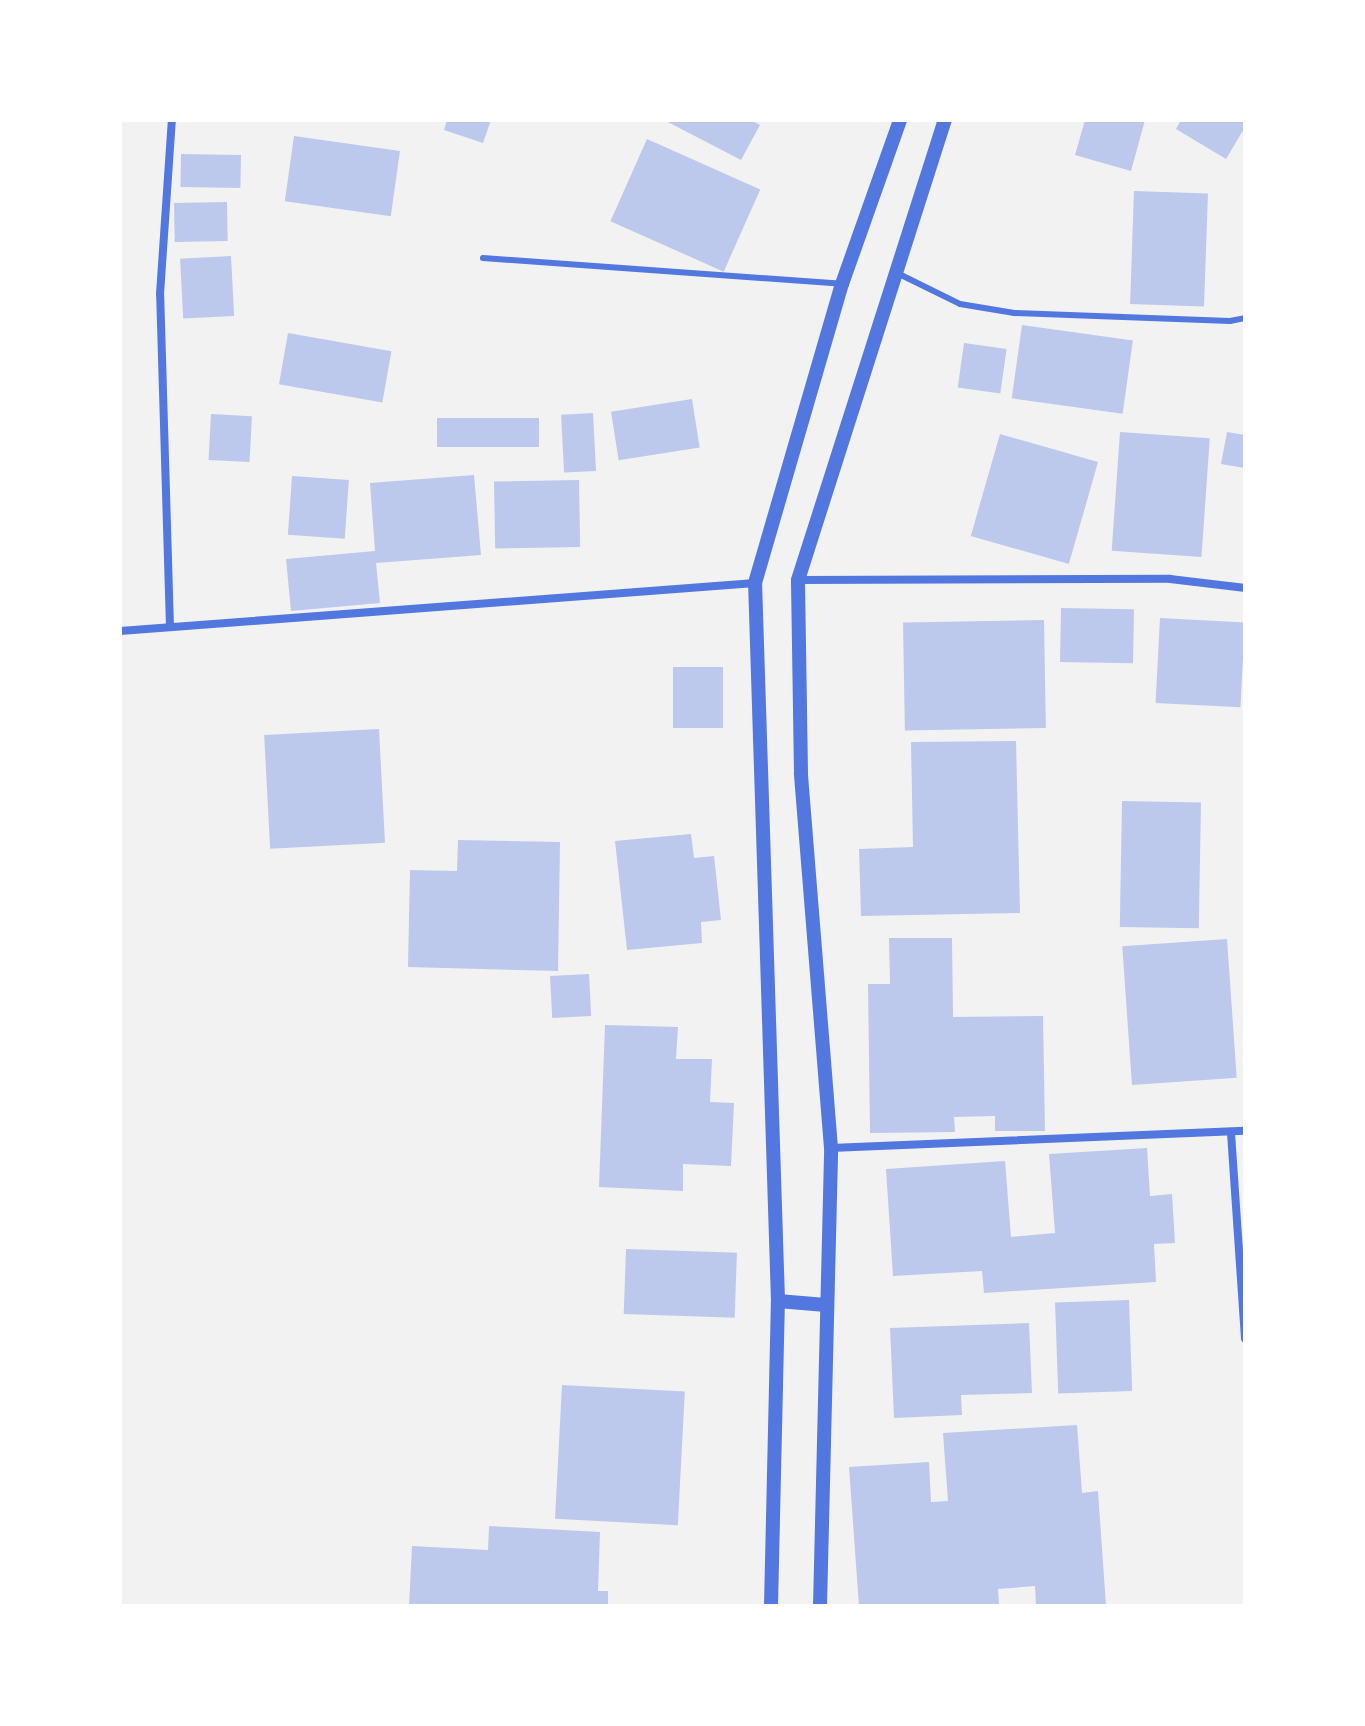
<!DOCTYPE html>
<html>
<head>
<meta charset="utf-8">
<style>
  body { margin:0 }
  #map { position:relative; width:1365px; height:1726px; overflow:hidden; background:#f2f2f2; font-family:"Archivo Narrow",sans-serif }
  div>[style] { position:absolute }
  .building>* { inset:0; background:#bdc9ec; transform-origin:0 0 }
  .service>* { height:6px; margin:-3px; padding:0 3px; transform-origin:3px; border-radius:3px; background:#5277de }
  .minor>* { height:8px; margin:-4px; padding:0 4px; transform-origin:4px; border-radius:4px; background:#5277de }
  .tertiary>* { height:14px; margin:-7px; padding:0 7px; transform-origin:7px; border-radius:7px; background:#5277de }
  span { translate:-50% -50%; white-space:nowrap; text-align:center; line-height:1.15; -webkit-text-stroke:8px #fff; paint-order:stroke }
  .frame { position:absolute; inset:0; border:122px solid #fff; pointer-events:none }
</style>
</head>
<body>
<div id="map">
  <div class="building">
    <i style="clip-path:polygon(447px 120px,491px 120px,483px 143px,444px 130px)"></i>
    <i style="clip-path:polygon(664px 120px,751px 120px,760px 125px,741px 160px)"></i>
    <i style="clip-path:polygon(1085px 120px,1145px 120px,1131px 171px,1075px 155px)"></i>
    <i style="clip-path:polygon(1181px 120px,1245px 120px,1245px 127px,1226px 159px,1176px 129px)"></i>
    <i style="left:294px;top:136px;width:107px;height:66px;rotate:8deg"></i>
    <i style="left:647px;top:139px;width:124px;height:90px;rotate:24deg"></i>
    <i style="left:181px;top:154px;width:60px;height:33px;rotate:1deg"></i>
    <i style="left:1134px;top:191px;width:74px;height:113px;rotate:2deg"></i>
    <i style="left:227px;top:202px;width:39px;height:53px;rotate:89deg"></i>
    <i style="left:231px;top:256px;width:60px;height:51px;rotate:87deg"></i>
    <i style="left:1022px;top:325px;width:112px;height:74px;rotate:8deg"></i>
    <i style="left:288px;top:333px;width:105px;height:52px;rotate:10deg"></i>
    <i style="left:964px;top:343px;width:43px;height:45px;rotate:8deg"></i>
    <i style="left:692px;top:399px;width:49px;height:82px;rotate:81deg"></i>
    <i style="left:593px;top:413px;width:58px;height:32px;rotate:87deg"></i>
    <i style="left:211px;top:414px;width:41px;height:46px;rotate:3deg"></i>
    <i style="left:437px;top:418px;width:102px;height:29px"></i>
    <i style="left:1120px;top:432px;width:90px;height:119px;rotate:4deg"></i>
    <i style="clip-path:polygon(1227px 432px,1245px 435px,1245px 468px,1221px 464px)"></i>
    <i style="left:1000px;top:434px;width:102px;height:106px;rotate:16deg"></i>
    <i style="clip-path:polygon(474px 475px,481px 555px,376px 563px,380px 603px,291px 611px,286px 559px,375px 551px,370px 483px)"></i>
    <i style="left:292px;top:476px;width:57px;height:59px;rotate:4deg"></i>
    <i style="left:579px;top:480px;width:67px;height:85px;rotate:89deg"></i>
    <i style="left:1061px;top:608px;width:73px;height:54px;rotate:1deg"></i>
    <i style="left:1160px;top:618px;width:85px;height:85px;rotate:3deg"></i>
    <i style="left:1044px;top:620px;width:108px;height:141px;rotate:89deg"></i>
    <i style="left:673px;top:667px;width:50px;height:61px"></i>
    <i style="left:379px;top:729px;width:114px;height:115px;rotate:87deg"></i>
    <i style="clip-path:polygon(1016px 741px,1020px 913px,861px 916px,859px 849px,913px 847px,911px 742px)"></i>
    <i style="left:1122px;top:801px;width:79px;height:126px;rotate:1deg"></i>
    <i style="clip-path:polygon(691px 834px,694px 858px,714px 856px,721px 920px,701px 922px,702px 943px,627px 950px,615px 841px)"></i>
    <i style="clip-path:polygon(458px 840px,560px 842px,558px 971px,408px 967px,410px 870px,457px 871px)"></i>
    <i style="clip-path:polygon(889px 938px,952px 938px,953px 1017px,1043px 1016px,1045px 1131px,995px 1131px,995px 1116px,954px 1117px,955px 1132px,870px 1133px,868px 984px,890px 984px)"></i>
    <i style="left:1227px;top:939px;width:139px;height:105px;rotate:86deg"></i>
    <i style="left:589px;top:974px;width:42px;height:39px;rotate:87deg"></i>
    <i style="clip-path:polygon(605px 1025px,678px 1027px,676px 1059px,712px 1059px,710px 1102px,734px 1103px,731px 1166px,683px 1164px,683px 1191px,599px 1187px)"></i>
    <i style="clip-path:polygon(1147px 1148px,1150px 1196px,1172px 1194px,1175px 1243px,1154px 1244px,1156px 1282px,984px 1293px,982px 1271px,893px 1276px,886px 1169px,1005px 1161px,1011px 1237px,1055px 1233px,1049px 1154px)"></i>
    <i style="left:626px;top:1249px;width:111px;height:65px;rotate:2deg"></i>
    <i style="left:1129px;top:1300px;width:91px;height:74px;rotate:88deg"></i>
    <i style="clip-path:polygon(1029px 1323px,1032px 1393px,961px 1395px,962px 1415px,894px 1418px,890px 1328px)"></i>
    <i style="left:562px;top:1385px;width:123px;height:134px;rotate:3deg"></i>
    <i style="clip-path:polygon(1077px 1425px,1082px 1493px,1098px 1491px,1106px 1606px,1036px 1606px,1035px 1586px,998px 1589px,999px 1604px,859px 1606px,849px 1467px,929px 1462px,931px 1502px,948px 1501px,943px 1433px)"></i>
    <i style="clip-path:polygon(489px 1526px,600px 1532px,598px 1591px,608px 1591px,608px 1606px,409px 1606px,412px 1546px,488px 1550px)"></i>
  </div>
  <div class="service">
    <i style="left:483px;top:258px;width:360px;rotate:4.1deg"></i>
    <i style="left:897px;top:273px;width:70px;rotate:26.2deg"></i>
    <i style="left:960px;top:304px;width:55px;rotate:9.5deg"></i>
    <i style="left:1014px;top:313px;width:216px;rotate:2.1deg"></i>
    <i style="left:1230px;top:321px;width:15px;rotate:-11deg"></i>
  </div>
  <div class="minor">
    <i style="left:798px;top:580px;width:372px;rotate:-0.2deg"></i>
    <i style="left:1170px;top:579px;width:76px;rotate:6.8deg"></i>
    <i style="left:170px;top:627px;width:333px;rotate:-91.7deg"></i>
    <i style="left:160px;top:294px;width:174px;rotate:-86.1deg"></i>
    <i style="left:120px;top:631px;width:637px;rotate:-4.32deg"></i>
    <i style="left:1231px;top:1133px;width:206px;rotate:86.1deg"></i>
    <i style="left:831px;top:1148px;width:414px;rotate:-2.4deg"></i>
  </div>
  <div class="tertiary">
    <i style="left:778px;top:1301px;width:48px;rotate:4.8deg"></i>
    <i style="left:771px;top:1606px;width:305px;rotate:-88.7deg"></i>
    <i style="left:778px;top:1301px;width:718px;rotate:-91.83deg"></i>
    <i style="left:755px;top:583px;width:311px;rotate:-73.8deg"></i>
    <i style="left:842px;top:284px;width:174px;rotate:-70.5deg"></i>
    <i style="left:820px;top:1606px;width:458px;rotate:-88.6deg"></i>
    <i style="left:831px;top:1148px;width:376px;rotate:-94.6deg"></i>
    <i style="left:801px;top:773px;width:193px;rotate:-90.9deg"></i>
    <i style="left:798px;top:580px;width:483px;rotate:-72.3deg"></i>
  </div>
  <div class="frame"></div>
</div>
</body>
</html>
